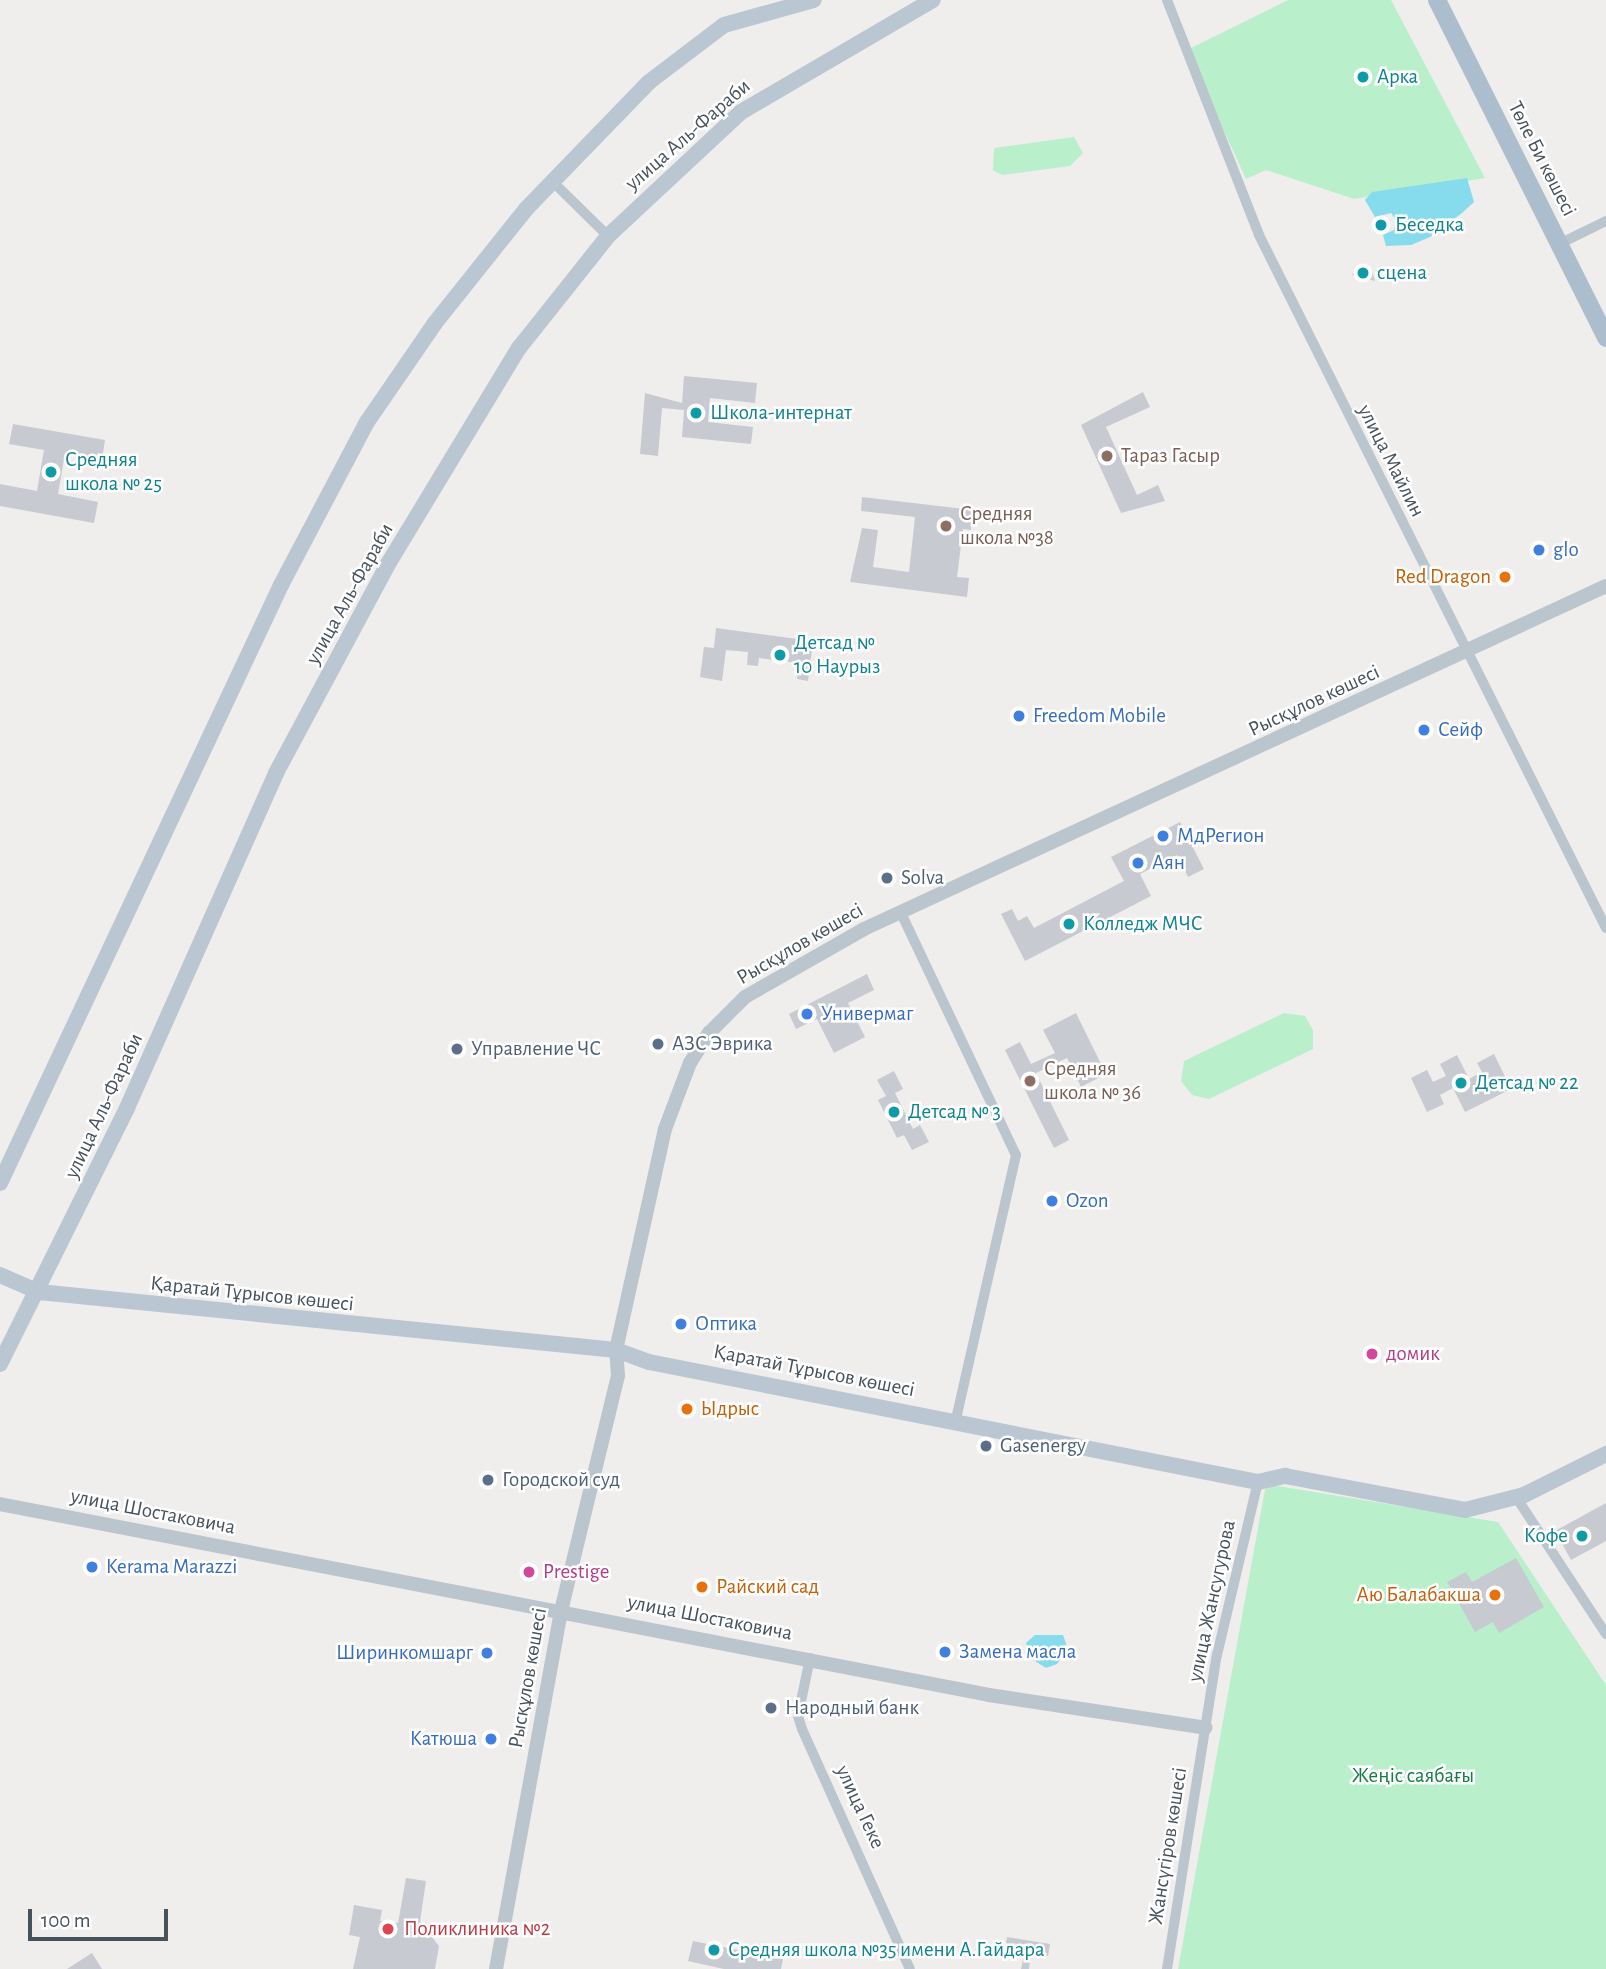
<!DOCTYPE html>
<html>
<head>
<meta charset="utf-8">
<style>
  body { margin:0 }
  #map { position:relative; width:1606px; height:1969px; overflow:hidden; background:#f0eded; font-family:"Alegreya Sans",sans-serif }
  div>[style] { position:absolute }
  .green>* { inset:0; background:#baefcc }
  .water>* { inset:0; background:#86dcec }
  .building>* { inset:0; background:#c7cad0 }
  .minor>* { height:10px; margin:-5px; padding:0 5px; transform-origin:5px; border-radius:5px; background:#bbc5cd }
  .tertiary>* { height:14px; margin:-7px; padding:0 7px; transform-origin:7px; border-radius:7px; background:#bbc5cd }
  .secondary>* { height:16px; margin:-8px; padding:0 8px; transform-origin:8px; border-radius:8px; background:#bac7d2 }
  .primary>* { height:18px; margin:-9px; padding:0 9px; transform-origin:9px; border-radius:9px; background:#acbecd }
  .dots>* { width:19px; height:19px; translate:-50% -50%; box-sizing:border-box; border:4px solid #fff; border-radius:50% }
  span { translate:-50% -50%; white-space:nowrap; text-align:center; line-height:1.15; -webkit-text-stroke:5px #fff; paint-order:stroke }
  .culture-label { font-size:21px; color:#0d838f }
  .left { translate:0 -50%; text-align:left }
  .right { translate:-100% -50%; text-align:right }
  .street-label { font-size:21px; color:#45515b }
  .education-label { font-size:21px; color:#785e54 }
  .shop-label { font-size:21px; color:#366cbe }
  .food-label { font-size:21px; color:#c56008 }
  .service-label { font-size:21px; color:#4e5e75 }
  .hotel-label { font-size:21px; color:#b23c85 }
  .park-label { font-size:21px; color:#157c44 }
  .health-label { font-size:21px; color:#be3a42 }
  .scale { position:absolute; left:28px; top:1909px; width:140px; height:32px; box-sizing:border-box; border:4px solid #45515b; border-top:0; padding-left:9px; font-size:21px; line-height:24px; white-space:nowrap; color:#45515b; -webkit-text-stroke:5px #fff; paint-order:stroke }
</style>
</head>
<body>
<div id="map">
  <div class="green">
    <i style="clip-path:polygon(1288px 0,1391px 0,1485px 178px,1354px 199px,1266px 170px,1246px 179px,1187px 50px)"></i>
    <i style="clip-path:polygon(1074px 137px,1083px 153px,1070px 166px,1002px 175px,993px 170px,994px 148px)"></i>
    <i style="clip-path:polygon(1284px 1013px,1305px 1016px,1313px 1030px,1313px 1049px,1209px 1099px,1192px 1095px,1181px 1081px,1184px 1061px)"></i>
    <i style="clip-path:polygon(1266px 1484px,1498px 1522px,1606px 1685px,1606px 1969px,1178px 1969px)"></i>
  </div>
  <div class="water">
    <i style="clip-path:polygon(1467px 178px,1474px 202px,1462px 213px,1430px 237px,1411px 245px,1386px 246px,1383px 235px,1394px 230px,1396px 220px,1391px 213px,1375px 217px,1365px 200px,1372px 192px)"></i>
    <i style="clip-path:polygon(1035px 1635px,1063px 1635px,1068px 1649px,1057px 1664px,1046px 1668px,1030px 1658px,1026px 1643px)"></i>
  </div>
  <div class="building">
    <i style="clip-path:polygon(1360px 265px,1372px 271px,1375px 281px,1352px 275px)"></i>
    <i style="clip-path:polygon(684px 376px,757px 383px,755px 403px,710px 398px,708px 422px,753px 427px,751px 444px,682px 437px,684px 410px,662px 408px,658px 456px,640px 454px,645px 393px,682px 403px)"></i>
    <i style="clip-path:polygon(1143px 392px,1150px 407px,1106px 427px,1137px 495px,1158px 485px,1165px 501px,1121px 513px,1081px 425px)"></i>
    <i style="clip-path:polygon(13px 424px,105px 440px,102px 459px,65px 453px,58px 494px,98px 502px,94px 523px,0 506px,0 484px,37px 491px,44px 450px,9px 444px)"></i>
    <i style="clip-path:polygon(862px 497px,973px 510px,971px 530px,963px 529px,957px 577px,969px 578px,967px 597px,850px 582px,862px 528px,878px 530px,873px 567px,909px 572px,915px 517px,861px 511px)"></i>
    <i style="clip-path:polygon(716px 628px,813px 641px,808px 681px,797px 679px,799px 663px,759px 658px,758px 666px,747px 665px,748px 652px,726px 650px,722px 681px,700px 677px,704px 647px,714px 648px)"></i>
    <i style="clip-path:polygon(1180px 822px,1204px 869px,1188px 877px,1177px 855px,1140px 874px,1151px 896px,1025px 961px,1001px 914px,1012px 909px,1018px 921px,1027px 916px,1034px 928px,1124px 881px,1111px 857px)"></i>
    <i style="clip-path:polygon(867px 974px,874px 990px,848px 1003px,865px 1037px,834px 1053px,817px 1019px,796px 1029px,789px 1014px)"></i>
    <i style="clip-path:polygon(1076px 1013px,1106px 1074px,1081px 1087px,1067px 1058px,1036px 1073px,1069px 1140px,1054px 1148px,1005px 1050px,1020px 1042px,1031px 1064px,1055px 1053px,1043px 1030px)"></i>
    <i style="clip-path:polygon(1494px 1054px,1511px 1089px,1465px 1112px,1453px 1088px,1440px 1095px,1444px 1104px,1427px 1112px,1411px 1078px,1427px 1070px,1433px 1082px,1446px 1076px,1440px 1064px,1457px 1055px,1469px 1079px,1482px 1072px,1477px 1063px)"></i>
    <i style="clip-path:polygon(894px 1071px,903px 1089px,895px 1093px,913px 1129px,920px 1125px,929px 1142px,912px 1150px,904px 1135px,897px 1138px,878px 1100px,886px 1096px,877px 1080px)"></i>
    <i style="clip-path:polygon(1606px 1503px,1606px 1541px,1571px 1560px,1555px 1531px)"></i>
    <i style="clip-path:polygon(1516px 1558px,1544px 1607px,1499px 1633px,1493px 1622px,1475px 1632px,1447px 1582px,1466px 1572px,1472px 1582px)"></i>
    <i style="clip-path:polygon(406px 1878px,426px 1881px,420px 1922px,439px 1946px,435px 1969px,353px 1969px,360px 1937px,349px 1935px,354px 1905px,382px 1910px,380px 1921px,398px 1923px)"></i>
    <i style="clip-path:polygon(1007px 1937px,1050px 1944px,1048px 1956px,1031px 1954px,1029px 1969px,1021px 1969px,1024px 1954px,1005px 1951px)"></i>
    <i style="clip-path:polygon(693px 1941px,783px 1959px,781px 1969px,724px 1969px,688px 1961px)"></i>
    <i style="clip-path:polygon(92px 1953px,102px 1969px,67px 1969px)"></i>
  </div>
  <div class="minor">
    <i style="left:1167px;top:0;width:252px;rotate:68.6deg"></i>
    <i style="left:1259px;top:235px;width:775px;rotate:63.4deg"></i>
    <i style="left:552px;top:181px;width:78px;rotate:44.5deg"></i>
    <i style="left:1559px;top:244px;width:52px;rotate:-26.1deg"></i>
    <i style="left:901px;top:913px;width:268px;rotate:64.6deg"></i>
    <i style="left:1016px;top:1155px;width:271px;rotate:102.8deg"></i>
    <i style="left:1516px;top:1497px;width:164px;rotate:56.7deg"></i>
    <i style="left:810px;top:1658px;width:59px;rotate:101.7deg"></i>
    <i style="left:798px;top:1716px;width:14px;rotate:73deg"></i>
    <i style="left:802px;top:1729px;width:263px;rotate:65.8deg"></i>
    <i style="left:1167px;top:1969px;width:318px;rotate:-81deg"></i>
    <i style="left:1217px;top:1655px;width:178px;rotate:-76.7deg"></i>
  </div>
  <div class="tertiary">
    <i style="left:0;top:1504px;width:1007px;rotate:10.93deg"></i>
    <i style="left:989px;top:1695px;width:219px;rotate:8.6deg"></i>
    <i style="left:496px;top:1969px;width:364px;rotate:-79.7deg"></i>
    <i style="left:561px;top:1611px;width:242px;rotate:-76.4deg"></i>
    <i style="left:618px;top:1376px;width:26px;rotate:-94deg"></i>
    <i style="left:616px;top:1350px;width:226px;rotate:-77.5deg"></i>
    <i style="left:665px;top:1129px;width:71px;rotate:-69.3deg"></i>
    <i style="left:690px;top:1063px;width:36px;rotate:-58deg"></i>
    <i style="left:709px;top:1033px;width:51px;rotate:-45deg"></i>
    <i style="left:745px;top:997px;width:137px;rotate:-29.7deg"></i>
    <i style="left:864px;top:929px;width:817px;rotate:-24.81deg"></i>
  </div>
  <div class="secondary">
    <i style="left:0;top:1183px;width:661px;rotate:-64.83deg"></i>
    <i style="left:281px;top:585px;width:184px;rotate:-62.2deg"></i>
    <i style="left:367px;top:422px;width:120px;rotate:-55.5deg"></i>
    <i style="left:435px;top:323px;width:146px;rotate:-51.4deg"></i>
    <i style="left:526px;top:209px;width:177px;rotate:-45.9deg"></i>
    <i style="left:649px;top:82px;width:94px;rotate:-37.2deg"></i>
    <i style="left:724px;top:25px;width:93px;rotate:-15.5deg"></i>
    <i style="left:0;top:1275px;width:43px;rotate:23.6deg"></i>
    <i style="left:39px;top:1292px;width:580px;rotate:5.74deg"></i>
    <i style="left:616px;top:1350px;width:35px;rotate:20deg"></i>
    <i style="left:649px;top:1362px;width:621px;rotate:11.15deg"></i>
    <i style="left:1258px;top:1482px;width:28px;rotate:-13deg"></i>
    <i style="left:1285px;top:1476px;width:183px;rotate:10.7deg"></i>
    <i style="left:1465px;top:1510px;width:61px;rotate:-14.3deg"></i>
    <i style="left:1524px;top:1495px;width:92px;rotate:-26.6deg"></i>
    <i style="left:0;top:1364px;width:286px;rotate:-63.6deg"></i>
    <i style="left:127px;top:1108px;width:367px;rotate:-66deg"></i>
    <i style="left:276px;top:773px;width:237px;rotate:-61.8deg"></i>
    <i style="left:388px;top:564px;width:253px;rotate:-58.8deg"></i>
    <i style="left:519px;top:348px;width:143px;rotate:-51.5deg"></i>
    <i style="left:608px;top:236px;width:182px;rotate:-43deg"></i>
    <i style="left:741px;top:112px;width:222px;rotate:-30.3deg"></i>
  </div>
  <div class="primary">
    <i style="left:1437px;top:0;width:378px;rotate:63.4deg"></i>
  </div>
  <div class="dots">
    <i style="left:1363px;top:77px;background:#0f9aa8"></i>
    <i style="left:1381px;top:225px;background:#0f9aa8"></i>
    <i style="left:1363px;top:273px;background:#0f9aa8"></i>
    <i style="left:696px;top:413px;background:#0f9aa8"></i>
    <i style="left:1107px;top:456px;background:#8d6e63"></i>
    <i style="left:51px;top:472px;background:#0f9aa8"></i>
    <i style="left:946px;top:526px;background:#8d6e63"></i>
    <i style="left:1539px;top:550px;background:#3f7fe0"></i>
    <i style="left:1505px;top:577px;background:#e8710a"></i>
    <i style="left:780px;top:655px;background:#0f9aa8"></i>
    <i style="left:1019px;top:716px;background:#3f7fe0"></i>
    <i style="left:1424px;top:730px;background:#3f7fe0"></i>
    <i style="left:1163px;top:836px;background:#3f7fe0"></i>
    <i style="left:1138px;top:863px;background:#3f7fe0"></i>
    <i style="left:887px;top:878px;background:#5c6f8a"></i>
    <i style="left:1069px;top:924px;background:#0f9aa8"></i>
    <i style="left:807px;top:1014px;background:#3f7fe0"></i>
    <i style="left:658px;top:1044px;background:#5c6f8a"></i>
    <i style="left:457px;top:1049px;background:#5c6f8a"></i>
    <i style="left:1030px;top:1081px;background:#8d6e63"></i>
    <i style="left:1461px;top:1083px;background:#0f9aa8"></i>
    <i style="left:894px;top:1112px;background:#0f9aa8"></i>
    <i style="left:1052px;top:1201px;background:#3f7fe0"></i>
    <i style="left:681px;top:1324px;background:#3f7fe0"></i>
    <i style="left:1372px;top:1354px;background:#d1479c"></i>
    <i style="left:687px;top:1409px;background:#e8710a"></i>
    <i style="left:986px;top:1446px;background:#5c6f8a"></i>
    <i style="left:488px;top:1480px;background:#5c6f8a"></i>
    <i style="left:1582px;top:1536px;background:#0f9aa8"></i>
    <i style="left:92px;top:1567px;background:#3f7fe0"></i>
    <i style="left:529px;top:1572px;background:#d1479c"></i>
    <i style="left:702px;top:1587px;background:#e8710a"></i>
    <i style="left:1495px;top:1595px;background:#e8710a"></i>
    <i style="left:945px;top:1652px;background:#3f7fe0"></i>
    <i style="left:487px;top:1653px;background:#3f7fe0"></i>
    <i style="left:771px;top:1708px;background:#5c6f8a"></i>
    <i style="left:491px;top:1739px;background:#3f7fe0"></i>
    <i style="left:388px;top:1929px;background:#e0444e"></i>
    <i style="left:714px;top:1950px;background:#0f9aa8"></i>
  </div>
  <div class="culture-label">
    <span class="left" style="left:1377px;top:77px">Арка</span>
    <span class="left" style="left:1395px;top:225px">Беседка</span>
    <span class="left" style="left:1377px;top:273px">сцена</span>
    <span class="left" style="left:710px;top:413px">Школа-интернат</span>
    <span class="left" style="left:65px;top:472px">Средняя<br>школа № 25</span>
    <span class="left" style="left:794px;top:655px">Детсад №<br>10 Наурыз</span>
    <span class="left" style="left:1083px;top:924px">Колледж МЧС</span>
    <span class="left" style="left:1475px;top:1083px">Детсад № 22</span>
    <span class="left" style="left:908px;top:1112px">Детсад № 3</span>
    <span class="right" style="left:1568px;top:1536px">Кофе</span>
    <span class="left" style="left:728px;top:1950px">Средняя школа №35 имени А.Гайдара</span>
  </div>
  <div class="street-label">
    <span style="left:688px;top:135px;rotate:-41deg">улица Аль-Фараби</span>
    <span style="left:1542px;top:159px;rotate:63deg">Төле Би көшесі</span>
    <span style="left:1391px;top:461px;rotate:63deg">улица Майлин</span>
    <span style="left:350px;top:594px;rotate:-61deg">улица Аль-Фараби</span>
    <span style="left:1314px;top:701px;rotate:-25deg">Рысқұлов көшесі</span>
    <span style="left:800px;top:944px;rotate:-30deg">Рысқұлов көшесі</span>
    <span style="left:104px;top:1106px;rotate:-65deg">улица Аль-Фараби</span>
    <span style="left:252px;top:1294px;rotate:6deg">Қаратай Тұрысов көшесі</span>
    <span style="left:814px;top:1371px;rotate:11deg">Қаратай Тұрысов көшесі</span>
    <span style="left:153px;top:1512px;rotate:11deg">улица Шостаковича</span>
    <span style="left:1212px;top:1601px;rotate:-78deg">улица Жансугурова</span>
    <span style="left:710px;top:1618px;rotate:11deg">улица Шостаковича</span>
    <span style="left:528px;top:1678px;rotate:-80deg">Рысқұлов көшесі</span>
    <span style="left:860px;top:1807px;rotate:65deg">улица Геке</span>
    <span style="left:1168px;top:1846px;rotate:-81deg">Жансүгіров көшесі</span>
  </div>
  <div class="education-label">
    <span class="left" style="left:1121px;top:456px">Тараз Гасыр</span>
    <span class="left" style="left:960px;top:526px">Средняя<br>школа №38</span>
    <span class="left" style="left:1044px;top:1081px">Средняя<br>школа № 36</span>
  </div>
  <div class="shop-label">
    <span class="left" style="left:1553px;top:550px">glo</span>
    <span class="left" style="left:1033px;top:716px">Freedom Mobile</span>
    <span class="left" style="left:1438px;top:730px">Сейф</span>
    <span class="left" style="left:1177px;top:836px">МдРегион</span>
    <span class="left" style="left:1152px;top:863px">Аян</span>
    <span class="left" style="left:821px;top:1014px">Универмаг</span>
    <span class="left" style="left:1066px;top:1201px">Ozon</span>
    <span class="left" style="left:695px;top:1324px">Оптика</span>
    <span class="left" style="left:106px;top:1567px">Kerama Marazzi</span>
    <span class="left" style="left:959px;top:1652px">Замена масла</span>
    <span class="right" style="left:473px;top:1653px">Ширинкомшарг</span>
    <span class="right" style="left:477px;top:1739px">Катюша</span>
  </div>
  <div class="food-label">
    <span class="right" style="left:1491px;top:577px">Red Dragon</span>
    <span class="left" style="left:701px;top:1409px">Ыдрыс</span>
    <span class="left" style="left:716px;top:1587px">Райский сад</span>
    <span class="right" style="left:1481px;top:1595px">Аю Балабакша</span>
  </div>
  <div class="service-label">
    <span class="left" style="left:901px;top:878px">Solva</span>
    <span class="left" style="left:672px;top:1044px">АЗС Эврика</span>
    <span class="left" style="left:471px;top:1049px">Управление ЧС</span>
    <span class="left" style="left:1000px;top:1446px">Gasenergy</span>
    <span class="left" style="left:502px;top:1480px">Городской суд</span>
    <span class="left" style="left:785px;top:1708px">Народный банк</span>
  </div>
  <div class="hotel-label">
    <span class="left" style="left:1386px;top:1354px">домик</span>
    <span class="left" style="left:543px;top:1572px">Prestige</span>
  </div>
  <div class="park-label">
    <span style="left:1413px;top:1776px">Жеңіс саябағы</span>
  </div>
  <div class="health-label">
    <span class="left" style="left:404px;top:1929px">Поликлиника №2</span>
  </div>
  <div class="scale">100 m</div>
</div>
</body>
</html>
